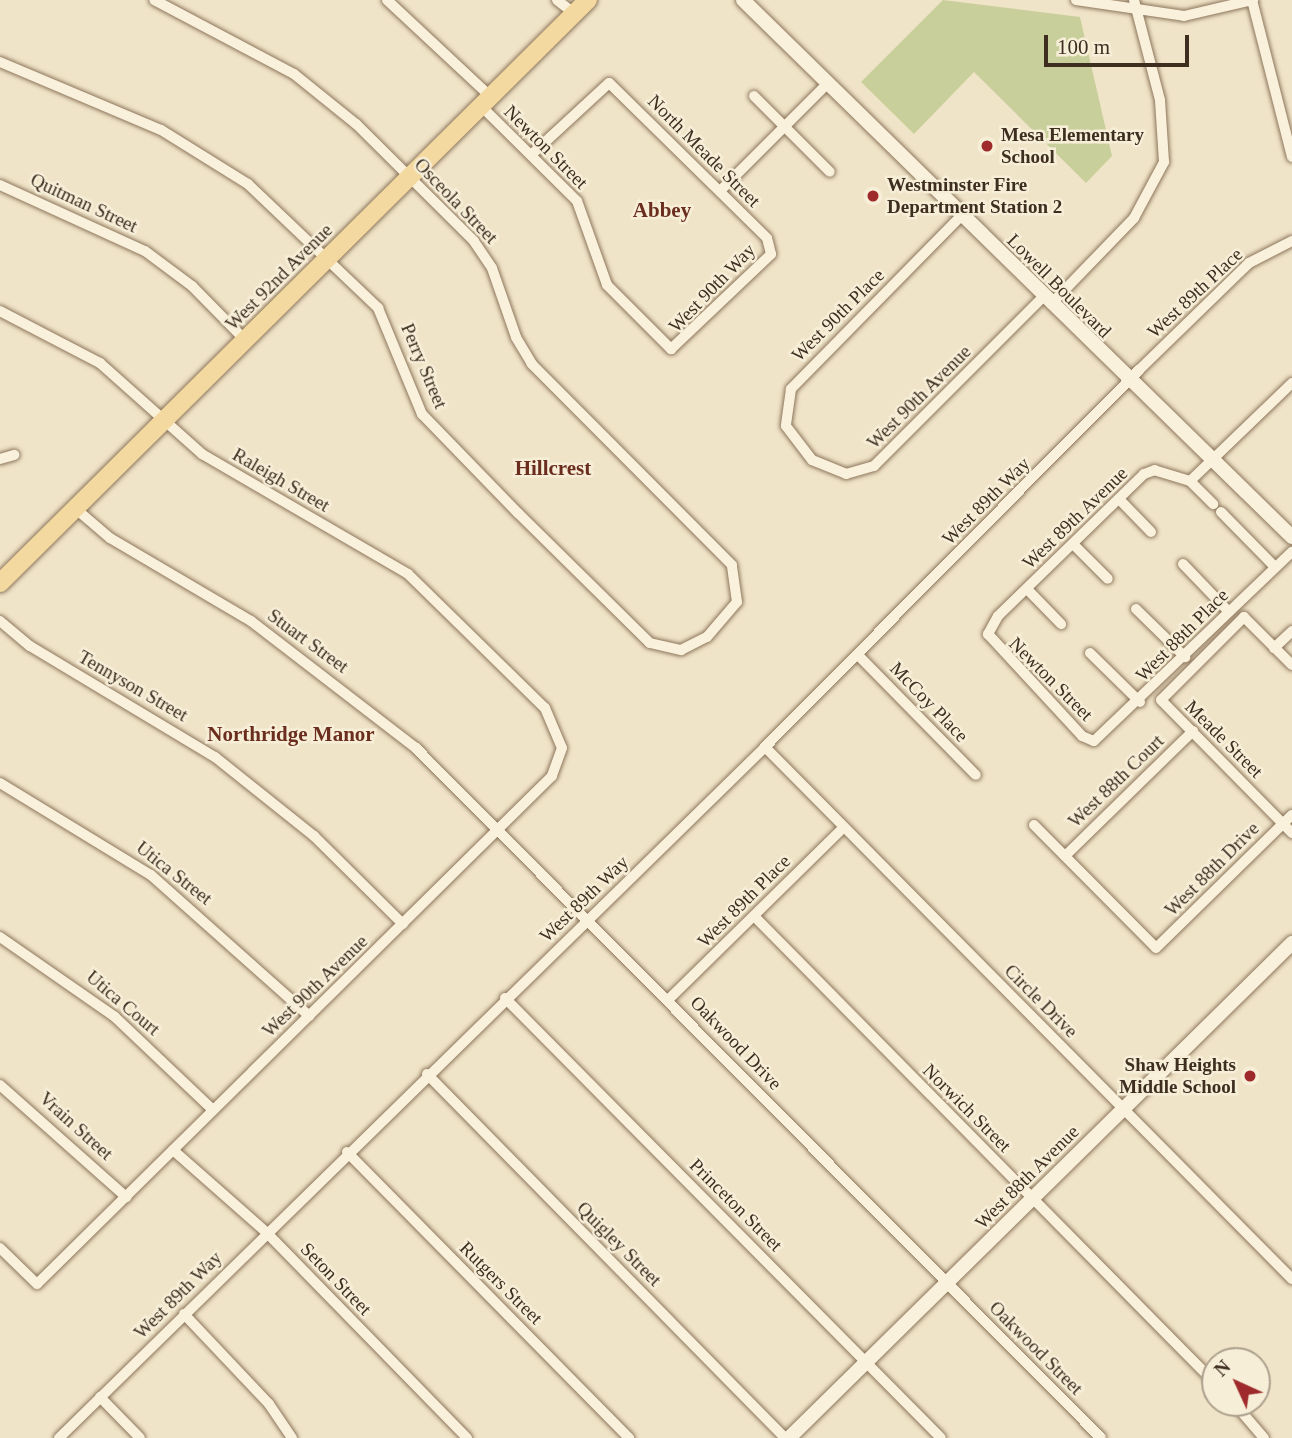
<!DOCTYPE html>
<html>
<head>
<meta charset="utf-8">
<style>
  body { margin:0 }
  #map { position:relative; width:1292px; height:1438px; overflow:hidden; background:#f0e4c8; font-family:"Times New Roman",serif }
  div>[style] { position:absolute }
  .green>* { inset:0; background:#c9cf9b }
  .roads { filter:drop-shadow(0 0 2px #8d765c) drop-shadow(0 0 2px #8d765c) }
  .minor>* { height:10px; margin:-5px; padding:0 5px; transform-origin:5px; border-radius:5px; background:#faf1dc }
  .tertiary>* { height:14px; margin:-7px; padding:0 7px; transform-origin:7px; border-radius:7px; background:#faf1dc }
  .primary>* { height:18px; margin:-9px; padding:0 9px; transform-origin:9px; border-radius:9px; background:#f3d9a0 }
  .dots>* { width:19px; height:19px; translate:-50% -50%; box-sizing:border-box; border:4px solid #f7eed8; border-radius:50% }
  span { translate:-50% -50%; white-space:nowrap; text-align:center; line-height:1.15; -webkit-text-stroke:5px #f7eed8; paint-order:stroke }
  .poi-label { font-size:19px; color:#3d2e20; font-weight:700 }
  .left { translate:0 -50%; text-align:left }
  .right { translate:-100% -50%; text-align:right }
  .street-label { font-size:19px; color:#3d2e20 }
  .neighbourhood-label { font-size:21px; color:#6b2e1e; font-weight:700 }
  .north { position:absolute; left:1201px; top:1347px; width:70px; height:70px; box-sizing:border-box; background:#f7eed8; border:2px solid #ada18e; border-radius:50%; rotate:315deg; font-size:19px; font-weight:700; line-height:28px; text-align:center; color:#3d2e20 }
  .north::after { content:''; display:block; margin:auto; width:24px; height:32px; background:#9e2a2b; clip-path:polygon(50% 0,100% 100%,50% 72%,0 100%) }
  .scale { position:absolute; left:1044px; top:35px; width:145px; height:32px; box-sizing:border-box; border:4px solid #3d2e20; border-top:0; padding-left:9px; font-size:21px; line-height:24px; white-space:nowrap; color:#3d2e20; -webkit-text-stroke:5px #f7eed8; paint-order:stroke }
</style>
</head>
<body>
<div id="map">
  <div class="green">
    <i style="clip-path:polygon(943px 0,1080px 17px,1112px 156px,1086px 183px,974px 72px,914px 134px,861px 82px)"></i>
  </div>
  <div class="roads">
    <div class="minor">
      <i style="left:387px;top:0;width:142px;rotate:43deg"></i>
      <i style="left:557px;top:0;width:24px;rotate:38deg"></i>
      <i style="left:1076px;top:0;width:109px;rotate:8.4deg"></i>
      <i style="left:1184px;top:16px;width:71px;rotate:-13.1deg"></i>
      <i style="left:1252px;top:0;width:162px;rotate:75.7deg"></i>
      <i style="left:0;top:62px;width:175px;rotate:22.9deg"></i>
      <i style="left:161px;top:130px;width:102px;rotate:31.8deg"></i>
      <i style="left:248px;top:184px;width:180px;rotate:43.6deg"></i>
      <i style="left:378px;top:308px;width:115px;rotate:67.5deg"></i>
      <i style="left:422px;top:414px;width:138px;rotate:45.9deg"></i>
      <i style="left:518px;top:513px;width:185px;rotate:44.6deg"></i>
      <i style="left:650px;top:643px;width:32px;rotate:13deg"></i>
      <i style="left:681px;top:650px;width:29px;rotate:-27deg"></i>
      <i style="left:707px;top:637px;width:46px;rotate:-49.4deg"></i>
      <i style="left:737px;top:602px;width:37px;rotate:-98deg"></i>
      <i style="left:732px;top:565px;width:284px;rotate:-134.9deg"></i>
      <i style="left:532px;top:364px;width:31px;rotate:-121deg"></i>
      <i style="left:516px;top:337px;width:73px;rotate:-109.2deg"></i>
      <i style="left:492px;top:268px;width:32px;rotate:-124deg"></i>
      <i style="left:474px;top:241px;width:166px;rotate:-135.2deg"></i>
      <i style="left:356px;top:124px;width:80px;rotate:-141.1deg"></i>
      <i style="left:294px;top:74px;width:158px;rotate:-152.1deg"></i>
      <i style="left:754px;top:96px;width:107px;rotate:45deg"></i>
      <i style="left:481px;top:106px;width:135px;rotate:44.7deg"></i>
      <i style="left:577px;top:201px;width:89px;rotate:70.3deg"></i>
      <i style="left:607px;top:285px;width:91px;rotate:45deg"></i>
      <i style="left:671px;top:349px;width:138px;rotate:-43.5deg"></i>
      <i style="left:771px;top:254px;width:16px;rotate:-104deg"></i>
      <i style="left:767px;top:238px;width:221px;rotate:-135.5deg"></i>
      <i style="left:609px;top:83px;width:105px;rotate:137.3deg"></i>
      <i style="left:0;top:185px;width:159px;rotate:24.5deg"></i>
      <i style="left:145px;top:251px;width:59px;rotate:36.7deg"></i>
      <i style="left:192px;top:286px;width:76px;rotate:45.5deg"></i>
      <i style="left:720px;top:191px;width:151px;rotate:-45deg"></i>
      <i style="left:961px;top:216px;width:243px;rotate:134.5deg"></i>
      <i style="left:791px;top:389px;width:37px;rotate:98deg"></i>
      <i style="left:786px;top:426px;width:43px;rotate:52.6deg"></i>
      <i style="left:812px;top:460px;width:37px;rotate:22deg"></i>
      <i style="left:846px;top:474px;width:29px;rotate:-16deg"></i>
      <i style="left:874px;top:466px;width:239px;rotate:-45deg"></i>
      <i style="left:1051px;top:304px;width:120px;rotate:-46deg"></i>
      <i style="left:1134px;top:218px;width:64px;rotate:-61.8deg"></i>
      <i style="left:1164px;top:162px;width:62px;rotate:-93.7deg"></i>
      <i style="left:1160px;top:100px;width:103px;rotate:-104.6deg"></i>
      <i style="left:0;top:311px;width:113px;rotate:27.5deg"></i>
      <i style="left:100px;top:363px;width:137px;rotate:41.7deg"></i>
      <i style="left:202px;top:454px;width:238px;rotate:30.2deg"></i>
      <i style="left:408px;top:574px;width:192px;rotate:44.4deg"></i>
      <i style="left:545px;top:708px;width:43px;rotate:67deg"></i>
      <i style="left:562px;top:748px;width:30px;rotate:110deg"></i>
      <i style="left:552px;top:776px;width:723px;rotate:135.39deg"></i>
      <i style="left:37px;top:1284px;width:52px;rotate:-135.8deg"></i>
      <i style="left:1292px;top:383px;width:141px;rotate:136.1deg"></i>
      <i style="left:1190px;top:481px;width:37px;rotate:-163deg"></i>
      <i style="left:1155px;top:470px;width:12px;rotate:160deg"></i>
      <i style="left:1144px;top:474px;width:204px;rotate:135.8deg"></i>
      <i style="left:998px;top:616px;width:21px;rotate:119deg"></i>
      <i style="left:988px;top:634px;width:139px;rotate:47.3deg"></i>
      <i style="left:1082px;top:736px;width:13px;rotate:23deg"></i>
      <i style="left:1094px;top:741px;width:274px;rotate:-43.7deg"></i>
      <i style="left:0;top:459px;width:15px;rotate:-16deg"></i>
      <i style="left:1190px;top:481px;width:33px;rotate:45deg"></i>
      <i style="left:1119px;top:499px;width:46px;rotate:45.9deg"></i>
      <i style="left:76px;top:509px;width:45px;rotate:40.5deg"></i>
      <i style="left:110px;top:538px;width:164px;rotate:30.5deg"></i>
      <i style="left:251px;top:621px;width:208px;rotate:37.6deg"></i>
      <i style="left:416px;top:748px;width:972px;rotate:45.21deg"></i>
      <i style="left:1221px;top:512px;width:77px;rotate:45.5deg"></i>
      <i style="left:1073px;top:544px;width:49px;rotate:45deg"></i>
      <i style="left:1183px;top:564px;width:66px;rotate:46.2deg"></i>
      <i style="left:1027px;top:589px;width:49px;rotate:45.8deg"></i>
      <i style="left:1136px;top:609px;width:69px;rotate:44.4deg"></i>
      <i style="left:0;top:621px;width:39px;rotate:40deg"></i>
      <i style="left:30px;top:646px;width:216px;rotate:31deg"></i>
      <i style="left:215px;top:757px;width:127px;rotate:38.6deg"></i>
      <i style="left:314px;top:836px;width:125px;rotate:44.7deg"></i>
      <i style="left:1274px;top:648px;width:25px;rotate:-43deg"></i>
      <i style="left:1090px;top:653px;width:70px;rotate:44.4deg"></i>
      <i style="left:858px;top:655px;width:168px;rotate:45.5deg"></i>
      <i style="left:1292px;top:665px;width:68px;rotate:-135deg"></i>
      <i style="left:1244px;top:617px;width:117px;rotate:135deg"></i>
      <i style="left:1161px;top:700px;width:187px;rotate:45.4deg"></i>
      <i style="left:765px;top:747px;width:749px;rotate:45.27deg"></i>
      <i style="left:0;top:783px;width:177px;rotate:31.4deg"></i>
      <i style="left:151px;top:875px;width:212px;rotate:41.7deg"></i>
      <i style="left:1034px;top:825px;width:173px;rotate:45.2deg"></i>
      <i style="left:1156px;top:948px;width:190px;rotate:-44.4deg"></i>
      <i style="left:1065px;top:856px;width:179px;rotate:-44.3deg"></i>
      <i style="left:754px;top:916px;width:656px;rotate:45.37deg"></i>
      <i style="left:0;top:937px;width:140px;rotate:34.8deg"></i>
      <i style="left:115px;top:1017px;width:135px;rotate:43.5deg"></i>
      <i style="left:505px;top:998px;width:619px;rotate:45.26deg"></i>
      <i style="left:669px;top:999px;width:245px;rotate:-44.5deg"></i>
      <i style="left:427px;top:1074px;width:511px;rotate:45.48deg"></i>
      <i style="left:0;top:1085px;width:169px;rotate:41.6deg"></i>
      <i style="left:173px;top:1150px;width:124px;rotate:41.4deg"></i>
      <i style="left:266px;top:1232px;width:288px;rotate:45.7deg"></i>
      <i style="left:347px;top:1152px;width:402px;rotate:45.4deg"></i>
      <i style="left:184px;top:1314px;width:124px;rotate:46.6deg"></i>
      <i style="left:269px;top:1404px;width:41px;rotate:55.9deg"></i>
      <i style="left:100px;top:1397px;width:57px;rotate:45.7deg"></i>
      <i style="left:1234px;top:1403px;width:46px;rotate:49.4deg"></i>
      <i style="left:59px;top:1438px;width:988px;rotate:-44.38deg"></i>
      <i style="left:765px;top:747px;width:531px;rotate:-45.23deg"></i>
      <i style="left:1139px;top:370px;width:153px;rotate:-44.2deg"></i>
      <i style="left:1249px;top:263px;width:48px;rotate:-27.1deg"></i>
    </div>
    <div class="tertiary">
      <i style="left:743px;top:0;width:768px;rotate:44.37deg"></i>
      <i style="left:789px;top:1438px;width:706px;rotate:-44.54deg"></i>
    </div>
    <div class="primary">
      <i style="left:0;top:583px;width:828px;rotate:-44.76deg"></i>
    </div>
  </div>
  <div class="dots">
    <i style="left:987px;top:146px;background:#9e2a2b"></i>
    <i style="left:873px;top:196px;background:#9e2a2b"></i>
    <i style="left:1250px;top:1076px;background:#9e2a2b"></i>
  </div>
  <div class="poi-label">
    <span class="left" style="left:1001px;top:146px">Mesa Elementary<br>School</span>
    <span class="left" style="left:887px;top:196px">Westminster Fire<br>Department Station 2</span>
    <span class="right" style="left:1236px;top:1076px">Shaw Heights<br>Middle School</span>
  </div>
  <div class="street-label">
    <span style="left:546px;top:147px;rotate:45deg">Newton Street</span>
    <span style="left:704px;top:151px;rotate:45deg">North Meade Street</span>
    <span style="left:456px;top:201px;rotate:46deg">Osceola Street</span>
    <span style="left:84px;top:203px;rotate:25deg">Quitman Street</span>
    <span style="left:279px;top:277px;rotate:-45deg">West 92nd Avenue</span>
    <span style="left:1059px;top:286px;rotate:45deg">Lowell Boulevard</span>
    <span style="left:712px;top:288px;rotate:-46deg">West 90th Way</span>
    <span style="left:1195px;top:293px;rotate:-43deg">West 89th Place</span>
    <span style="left:838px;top:315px;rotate:-45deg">West 90th Place</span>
    <span style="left:424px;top:366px;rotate:67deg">Perry Street</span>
    <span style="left:919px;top:397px;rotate:-45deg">West 90th Avenue</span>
    <span style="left:281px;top:480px;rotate:30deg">Raleigh Street</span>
    <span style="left:986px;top:501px;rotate:-45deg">West 89th Way</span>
    <span style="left:1075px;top:518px;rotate:-44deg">West 89th Avenue</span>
    <span style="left:1182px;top:635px;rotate:-45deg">West 88th Place</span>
    <span style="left:308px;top:641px;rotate:36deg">Stuart Street</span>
    <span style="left:1051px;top:679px;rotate:45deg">Newton Street</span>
    <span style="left:133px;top:686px;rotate:30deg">Tennyson Street</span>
    <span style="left:929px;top:702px;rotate:46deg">McCoy Place</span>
    <span style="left:1224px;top:739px;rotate:45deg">Meade Street</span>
    <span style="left:1116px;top:781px;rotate:-44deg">West 88th Court</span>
    <span style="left:1212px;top:869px;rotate:-45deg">West 88th Drive</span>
    <span style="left:174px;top:873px;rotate:38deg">Utica Street</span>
    <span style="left:584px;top:899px;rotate:-44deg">West 89th Way</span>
    <span style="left:744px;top:901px;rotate:-45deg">West 89th Place</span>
    <span style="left:315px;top:986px;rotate:-44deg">West 90th Avenue</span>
    <span style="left:1041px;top:1001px;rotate:45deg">Circle Drive</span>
    <span style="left:123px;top:1003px;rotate:40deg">Utica Court</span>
    <span style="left:736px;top:1043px;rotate:46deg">Oakwood Drive</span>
    <span style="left:967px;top:1108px;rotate:45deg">Norwich Street</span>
    <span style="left:76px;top:1126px;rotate:42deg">Vrain Street</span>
    <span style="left:1027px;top:1177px;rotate:-45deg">West 88th Avenue</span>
    <span style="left:736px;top:1205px;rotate:45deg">Princeton Street</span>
    <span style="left:619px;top:1244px;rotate:45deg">Quigley Street</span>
    <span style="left:336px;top:1279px;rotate:46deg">Seton Street</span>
    <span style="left:501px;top:1283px;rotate:45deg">Rutgers Street</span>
    <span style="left:178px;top:1295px;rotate:-45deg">West 89th Way</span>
    <span style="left:1036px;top:1348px;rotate:45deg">Oakwood Street</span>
  </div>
  <div class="neighbourhood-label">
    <span style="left:662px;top:210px">Abbey</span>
    <span style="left:553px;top:468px">Hillcrest</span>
    <span style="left:291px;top:734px">Northridge Manor</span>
  </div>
  <div class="north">N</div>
  <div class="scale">100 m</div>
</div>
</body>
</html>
